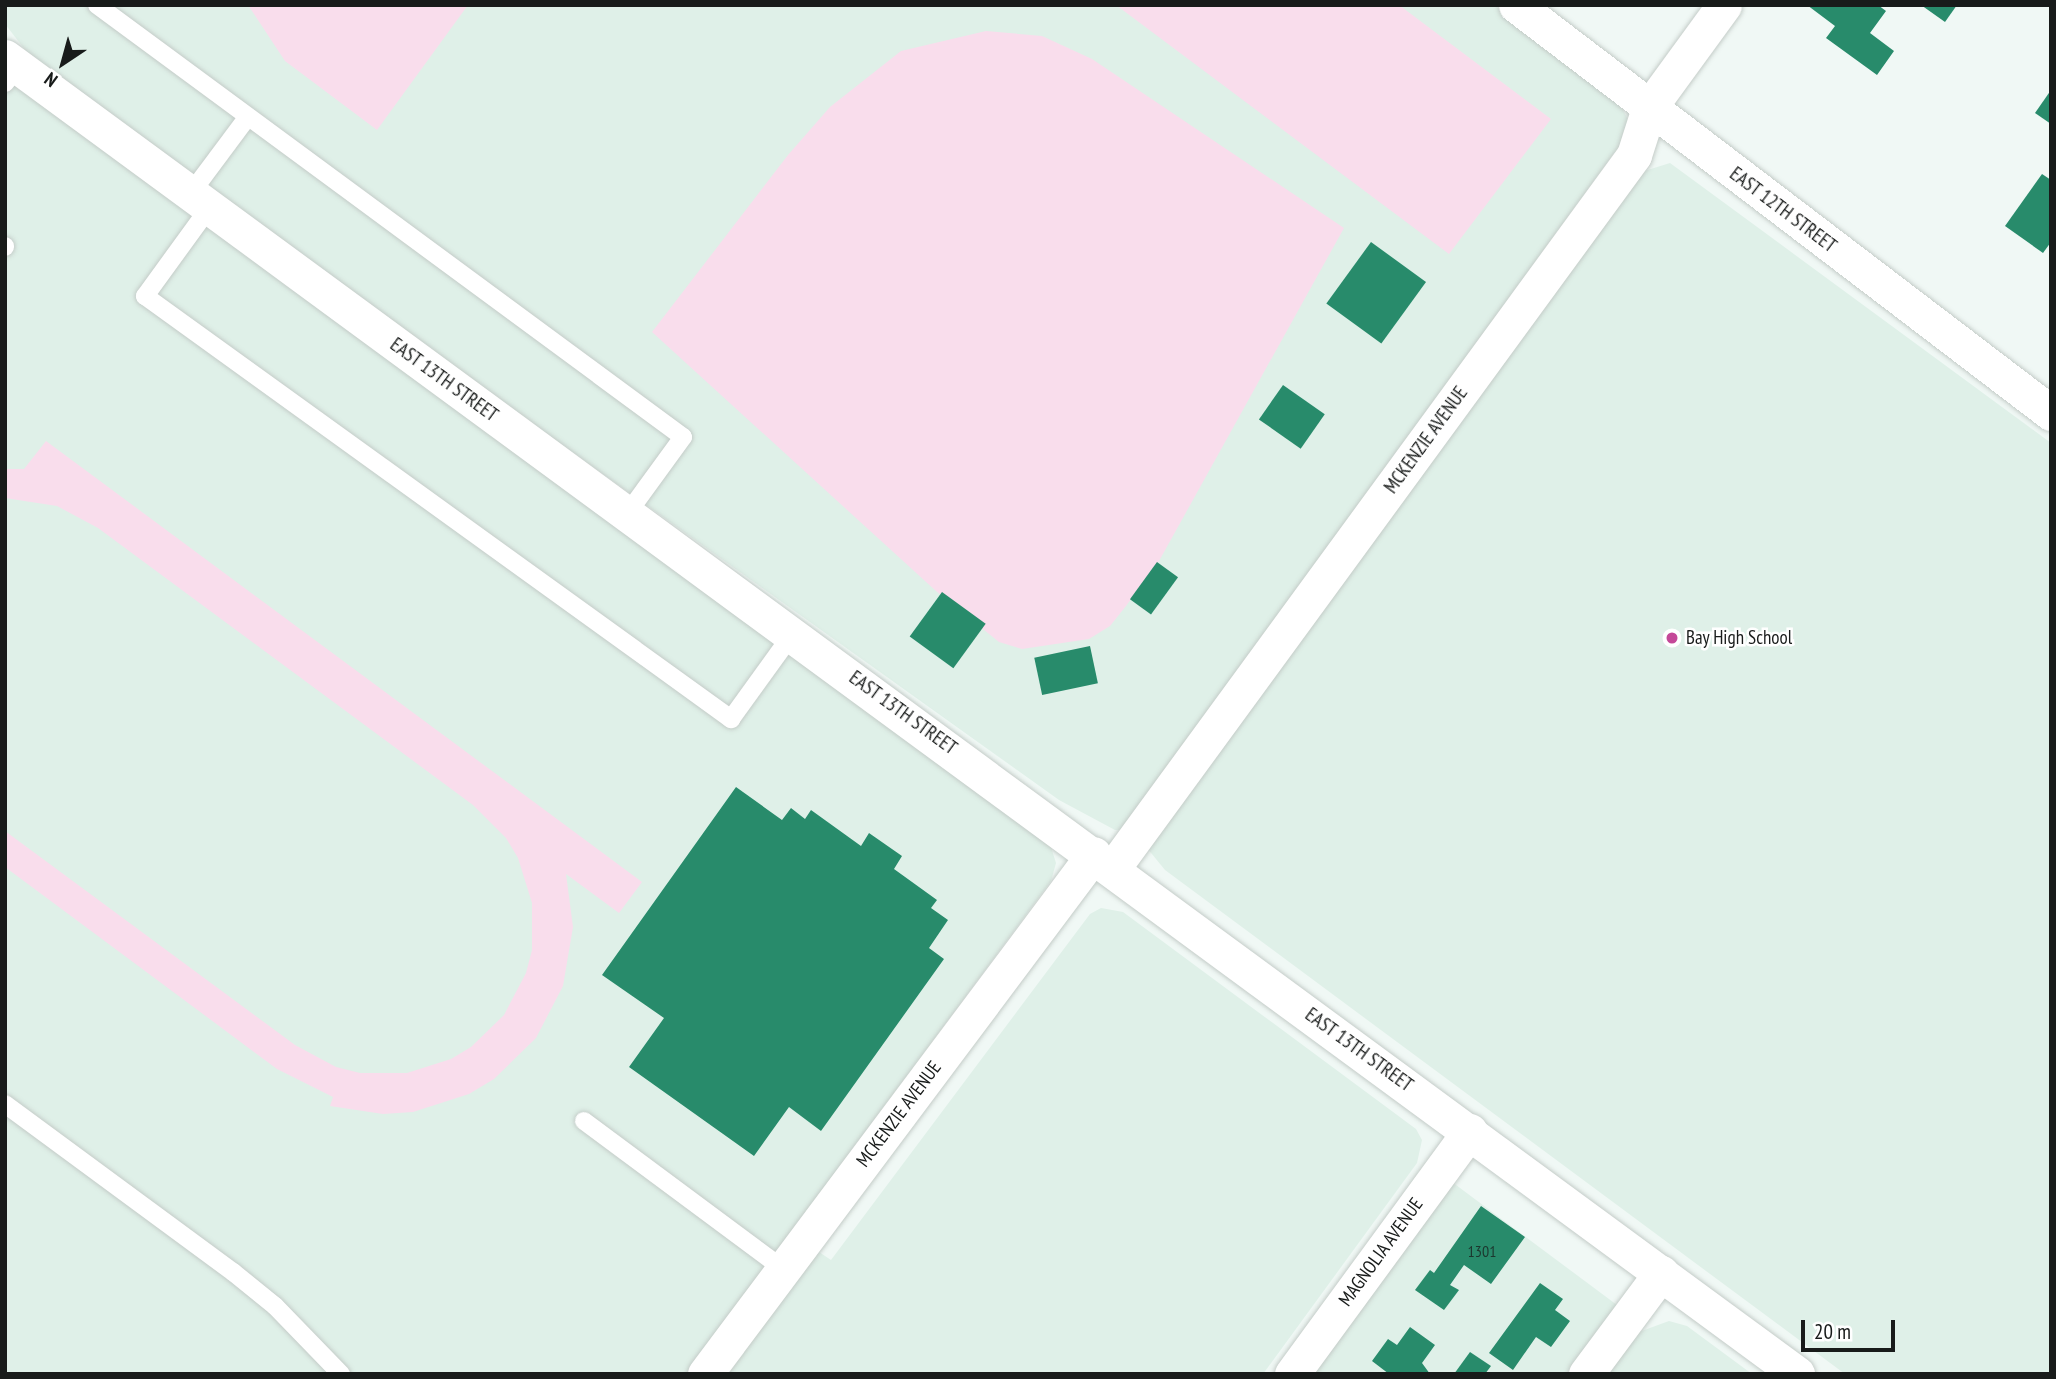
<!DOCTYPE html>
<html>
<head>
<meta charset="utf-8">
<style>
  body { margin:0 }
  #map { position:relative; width:2056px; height:1379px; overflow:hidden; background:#f0f8f5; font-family:"PT Sans Narrow",sans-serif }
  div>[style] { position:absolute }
  .built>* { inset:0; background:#dff0e8 }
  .green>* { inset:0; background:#f9ddec }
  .building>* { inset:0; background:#288b6b; transform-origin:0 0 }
  .roads { filter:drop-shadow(0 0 2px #c4ccc8) drop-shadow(0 0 2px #c4ccc8) }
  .lane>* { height:18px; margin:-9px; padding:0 9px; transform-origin:9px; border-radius:9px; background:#fff }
  .street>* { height:35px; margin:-17.5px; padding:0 17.5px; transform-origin:17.5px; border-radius:17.5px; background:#fff }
  .dots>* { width:19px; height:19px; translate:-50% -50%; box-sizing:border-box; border:4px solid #fff; border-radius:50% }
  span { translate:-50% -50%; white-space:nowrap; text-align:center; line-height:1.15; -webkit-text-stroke:5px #fff; paint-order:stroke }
  .number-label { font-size:16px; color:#1c372e }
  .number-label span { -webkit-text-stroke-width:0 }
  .street-label { font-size:19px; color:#181b1a }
  .poi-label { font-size:19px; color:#181b1a }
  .left { translate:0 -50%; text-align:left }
  .frame { position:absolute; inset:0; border:7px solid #181b1a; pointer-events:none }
  .north { position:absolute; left:28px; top:28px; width:70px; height:70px; -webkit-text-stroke:5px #fff; paint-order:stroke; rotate:216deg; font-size:19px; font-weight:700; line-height:28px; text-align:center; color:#181b1a }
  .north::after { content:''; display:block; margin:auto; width:24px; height:32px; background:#181b1a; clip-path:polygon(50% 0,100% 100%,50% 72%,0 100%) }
  .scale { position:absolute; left:1801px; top:1320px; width:94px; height:32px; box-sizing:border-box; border:4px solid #181b1a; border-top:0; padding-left:9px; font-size:21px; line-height:24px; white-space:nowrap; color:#181b1a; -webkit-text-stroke:5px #fff; paint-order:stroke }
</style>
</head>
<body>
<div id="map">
  <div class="built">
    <i style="clip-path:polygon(5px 5px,1494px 5px,1619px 102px,1629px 122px,1625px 138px,1122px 830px,1115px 830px,1059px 800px,470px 379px,26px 51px,5px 24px)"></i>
    <i style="clip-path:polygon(5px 77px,1050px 844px,1056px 863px,1051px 881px,686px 1374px,5px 1374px)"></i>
    <i style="clip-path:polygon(1670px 163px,2051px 443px,2051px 1374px,1845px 1374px,1165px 870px,1147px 848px,1638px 173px)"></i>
    <i style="clip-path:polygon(1101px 908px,1123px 912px,1416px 1129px,1422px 1140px,1417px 1163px,1263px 1374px,723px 1374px,816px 1250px,831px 1260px,1090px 914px)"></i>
    <i style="clip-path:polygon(1452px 1182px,1617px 1305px,1566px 1374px,1312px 1374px)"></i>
    <i style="clip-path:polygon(1669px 1321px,1687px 1326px,1752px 1374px,1602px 1374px,1639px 1332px)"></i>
  </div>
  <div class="green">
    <i style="clip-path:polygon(248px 5px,468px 5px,377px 130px,285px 61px)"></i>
    <i style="clip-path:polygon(1116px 5px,1399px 5px,1551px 119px,1449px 254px)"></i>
    <i style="clip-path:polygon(986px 31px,1042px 36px,1092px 59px,1344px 228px,1159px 561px,1126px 606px,1110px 626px,1089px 639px,1022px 649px,999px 642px,936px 591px,652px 332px,788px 155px,830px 107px,901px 51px)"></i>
    <i style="clip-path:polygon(46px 441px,642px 882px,619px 913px,566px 874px,573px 927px,563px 986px,536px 1038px,494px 1079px,469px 1094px,413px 1112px,383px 1114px,330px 1106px,333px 1097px,277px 1069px,5px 867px,5px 831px,295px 1045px,336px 1067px,360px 1073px,407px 1073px,451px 1059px,471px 1047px,504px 1015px,526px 973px,532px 950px,532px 903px,518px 858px,506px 838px,473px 805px,98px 528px,57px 506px,5px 498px,5px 469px,24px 469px)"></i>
  </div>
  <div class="building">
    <i style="clip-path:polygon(1807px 5px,1878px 5px,1886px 11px,1870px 33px,1894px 51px,1877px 75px,1826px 38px,1835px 26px)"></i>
    <i style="clip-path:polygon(1921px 5px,1957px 5px,1945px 22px)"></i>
    <i style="clip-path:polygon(2051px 90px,2051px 124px,2035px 113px)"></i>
    <i style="clip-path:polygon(2042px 174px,2051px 180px,2051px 242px,2043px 253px,2005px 226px)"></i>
    <i style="left:1371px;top:242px;width:68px;height:76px;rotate:36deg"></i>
    <i style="left:1283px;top:385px;width:51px;height:42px;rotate:35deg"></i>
    <i style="left:1157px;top:562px;width:26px;height:46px;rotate:36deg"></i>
    <i style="left:942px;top:592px;width:54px;height:55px;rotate:36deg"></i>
    <i style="left:1090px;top:646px;width:38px;height:57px;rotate:78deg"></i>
    <i style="clip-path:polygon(736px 787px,782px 820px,791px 808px,805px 819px,811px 810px,861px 846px,869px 833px,902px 856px,894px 869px,937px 900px,931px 908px,948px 920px,929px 948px,944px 959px,821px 1131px,789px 1107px,754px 1156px,629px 1067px,664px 1018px,602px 975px)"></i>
    <i style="clip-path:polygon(1481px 1206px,1525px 1237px,1491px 1284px,1464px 1265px,1450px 1285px,1459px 1290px,1444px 1310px,1415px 1290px,1430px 1270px,1434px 1273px)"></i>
    <i style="clip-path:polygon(1540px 1283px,1563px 1299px,1555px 1310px,1570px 1321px,1551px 1347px,1536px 1337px,1513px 1370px,1489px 1353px)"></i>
    <i style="clip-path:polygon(1410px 1327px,1435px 1345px,1422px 1363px,1430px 1374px,1389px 1374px,1372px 1361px,1388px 1339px,1397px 1345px)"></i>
    <i style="clip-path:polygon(1470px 1352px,1491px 1366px,1485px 1374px,1454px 1374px)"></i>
  </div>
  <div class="roads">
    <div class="lane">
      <i style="left:97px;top:5px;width:728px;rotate:36.4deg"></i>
      <i style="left:683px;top:437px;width:95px;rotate:126deg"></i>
      <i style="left:5px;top:83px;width:21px;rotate:-51deg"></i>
      <i style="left:191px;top:193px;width:94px;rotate:-53.3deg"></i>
      <i style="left:209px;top:208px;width:109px;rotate:126deg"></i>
      <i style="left:145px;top:296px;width:723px;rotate:35.82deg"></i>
      <i style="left:731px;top:719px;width:106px;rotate:-54.2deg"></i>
      <i style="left:5px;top:246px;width:1px;rotate:90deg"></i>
      <i style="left:5px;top:1104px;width:283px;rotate:36.4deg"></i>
      <i style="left:233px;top:1272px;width:54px;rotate:39deg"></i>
      <i style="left:275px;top:1306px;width:95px;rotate:45.9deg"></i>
      <i style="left:584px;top:1121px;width:247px;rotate:36.6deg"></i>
    </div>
    <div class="street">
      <i style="left:1516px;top:5px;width:673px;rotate:37.33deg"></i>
      <i style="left:5px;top:57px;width:2224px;rotate:36.31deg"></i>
      <i style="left:1113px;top:868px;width:883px;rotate:-53.84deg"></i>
      <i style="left:1634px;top:155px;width:49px;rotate:-72.3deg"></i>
      <i style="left:1649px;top:108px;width:127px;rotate:-53.9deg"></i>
      <i style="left:705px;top:1374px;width:649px;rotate:-53.2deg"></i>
      <i style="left:1292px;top:1374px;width:301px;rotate:-53.8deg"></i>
      <i style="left:1586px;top:1374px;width:126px;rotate:-53.4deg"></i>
    </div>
  </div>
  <div class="dots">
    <i style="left:1672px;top:638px;background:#c44898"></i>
  </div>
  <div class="number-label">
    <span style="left:1482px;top:1251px">1301</span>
  </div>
  <div class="street-label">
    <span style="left:1783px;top:210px;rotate:37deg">EAST 12TH STREET</span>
    <span style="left:444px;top:380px;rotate:36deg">EAST 13TH STREET</span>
    <span style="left:1426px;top:440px;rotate:-54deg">MCKENZIE AVENUE</span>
    <span style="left:903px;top:713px;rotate:36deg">EAST 13TH STREET</span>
    <span style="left:1359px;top:1050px;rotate:36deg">EAST 13TH STREET</span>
    <span style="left:899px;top:1114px;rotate:-53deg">MCKENZIE AVENUE</span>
    <span style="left:1381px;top:1252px;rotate:-54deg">MAGNOLIA AVENUE</span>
  </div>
  <div class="poi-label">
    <span class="left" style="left:1686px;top:638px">Bay High School</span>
  </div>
  <div class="frame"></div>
  <div class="north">N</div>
  <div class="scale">20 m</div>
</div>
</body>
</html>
